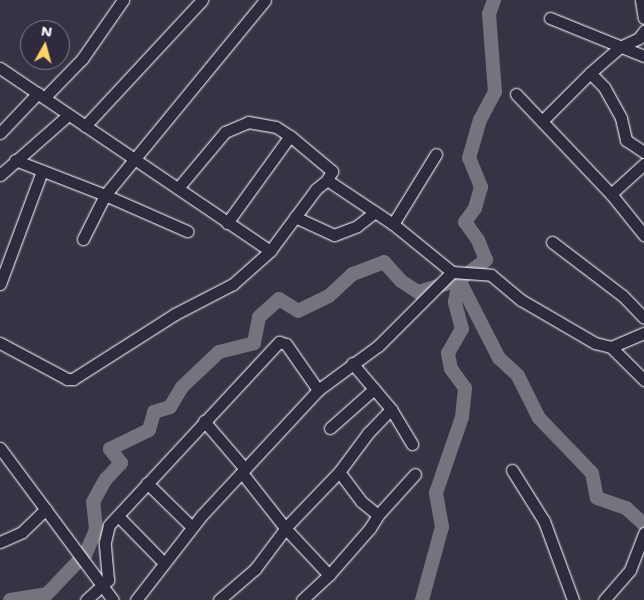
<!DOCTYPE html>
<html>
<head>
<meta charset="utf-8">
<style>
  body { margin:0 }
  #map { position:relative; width:644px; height:600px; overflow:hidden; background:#373345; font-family:"Shantell Sans",sans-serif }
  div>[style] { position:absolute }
  .river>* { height:14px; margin:-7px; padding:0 7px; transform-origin:7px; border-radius:7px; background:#76737f }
  .roads { filter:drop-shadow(0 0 1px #fff) drop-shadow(0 0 1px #fff) }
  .minor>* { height:11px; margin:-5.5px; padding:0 5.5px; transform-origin:5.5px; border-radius:5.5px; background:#2f2a3d }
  span { translate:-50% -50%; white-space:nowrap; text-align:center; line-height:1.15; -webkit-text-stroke:4.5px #2f2a3d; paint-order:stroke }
  .north { position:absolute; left:20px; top:20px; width:50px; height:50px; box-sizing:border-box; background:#2f2a3d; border:1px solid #827f8b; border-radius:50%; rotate:7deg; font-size:14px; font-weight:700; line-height:20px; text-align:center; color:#fff }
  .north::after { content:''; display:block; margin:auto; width:18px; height:22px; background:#ffd166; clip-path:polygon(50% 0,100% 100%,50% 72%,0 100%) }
</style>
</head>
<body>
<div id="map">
  <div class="river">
    <i style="left:459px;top:280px;width:88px;rotate:62.9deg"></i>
    <i style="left:499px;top:358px;width:26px;rotate:43deg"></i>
    <i style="left:518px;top:376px;width:47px;rotate:63.4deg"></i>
    <i style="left:539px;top:418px;width:76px;rotate:46.1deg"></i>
    <i style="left:592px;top:473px;width:25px;rotate:79deg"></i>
    <i style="left:597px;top:498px;width:31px;rotate:19deg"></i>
    <i style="left:626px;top:508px;width:24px;rotate:42deg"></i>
    <i style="left:10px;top:600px;width:37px;rotate:-9deg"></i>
    <i style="left:47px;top:594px;width:57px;rotate:-46.4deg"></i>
    <i style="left:86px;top:553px;width:26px;rotate:-67deg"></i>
    <i style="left:96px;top:529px;width:27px;rotate:-96deg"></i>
    <i style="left:93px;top:502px;width:26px;rotate:-61deg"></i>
    <i style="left:106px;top:479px;width:22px;rotate:-47deg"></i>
    <i style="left:121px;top:463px;width:18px;rotate:-128deg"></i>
    <i style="left:110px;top:449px;width:43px;rotate:-26deg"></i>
    <i style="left:149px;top:430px;width:19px;rotate:-74deg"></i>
    <i style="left:154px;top:412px;width:17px;rotate:-17deg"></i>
    <i style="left:170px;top:407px;width:23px;rotate:-59deg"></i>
    <i style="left:182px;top:387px;width:51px;rotate:-43.4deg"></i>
    <i style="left:219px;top:352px;width:36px;rotate:-14deg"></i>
    <i style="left:254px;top:343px;width:26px;rotate:-79deg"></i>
    <i style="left:259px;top:317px;width:27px;rotate:-42deg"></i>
    <i style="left:279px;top:299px;width:22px;rotate:32deg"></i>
    <i style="left:298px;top:311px;width:34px;rotate:-26deg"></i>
    <i style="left:329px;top:296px;width:33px;rotate:-43deg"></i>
    <i style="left:353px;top:274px;width:33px;rotate:-21deg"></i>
    <i style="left:384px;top:262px;width:25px;rotate:48deg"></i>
    <i style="left:401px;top:281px;width:20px;rotate:33deg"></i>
    <i style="left:418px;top:292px;width:43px;rotate:-16.3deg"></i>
    <i style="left:459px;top:280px;width:34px;rotate:-37deg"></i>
    <i style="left:486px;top:260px;width:22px;rotate:-112deg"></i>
    <i style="left:478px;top:240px;width:22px;rotate:-126deg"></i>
    <i style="left:465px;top:222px;width:17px;rotate:-54deg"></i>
    <i style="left:475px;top:208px;width:22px;rotate:-74deg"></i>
    <i style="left:481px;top:187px;width:31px;rotate:-112deg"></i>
    <i style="left:469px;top:158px;width:40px;rotate:-74deg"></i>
    <i style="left:480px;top:120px;width:32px;rotate:-62deg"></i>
    <i style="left:495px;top:92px;width:78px;rotate:-94.4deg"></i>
    <i style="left:489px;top:14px;width:15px;rotate:-70deg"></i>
    <i style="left:422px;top:600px;width:76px;rotate:-74.7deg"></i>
    <i style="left:442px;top:527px;width:35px;rotate:-100deg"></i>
    <i style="left:436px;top:493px;width:80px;rotate:-71.1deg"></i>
    <i style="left:462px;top:417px;width:29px;rotate:-84deg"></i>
    <i style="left:465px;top:388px;width:24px;rotate:-126deg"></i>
    <i style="left:451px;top:369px;width:16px;rotate:-101deg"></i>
    <i style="left:448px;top:353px;width:28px;rotate:-60deg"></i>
    <i style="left:462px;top:329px;width:28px;rotate:-105deg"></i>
    <i style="left:455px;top:302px;width:22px;rotate:-80deg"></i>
  </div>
  <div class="roads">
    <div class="minor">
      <i style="left:641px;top:0;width:18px;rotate:81deg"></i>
      <i style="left:550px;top:18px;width:101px;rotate:22deg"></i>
      <i style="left:0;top:68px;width:326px;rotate:34.1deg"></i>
      <i style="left:270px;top:251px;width:77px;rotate:-53.4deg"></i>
      <i style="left:316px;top:189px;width:14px;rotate:-39deg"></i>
      <i style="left:327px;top:180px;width:79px;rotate:33.7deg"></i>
      <i style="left:393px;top:224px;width:76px;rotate:39.1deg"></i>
      <i style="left:452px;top:272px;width:39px;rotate:4deg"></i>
      <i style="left:491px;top:275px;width:39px;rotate:40deg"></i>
      <i style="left:521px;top:300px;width:86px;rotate:30.2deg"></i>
      <i style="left:595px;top:343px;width:16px;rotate:14deg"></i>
      <i style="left:611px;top:347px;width:47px;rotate:45deg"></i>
      <i style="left:590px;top:73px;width:20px;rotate:45deg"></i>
      <i style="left:604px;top:87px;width:35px;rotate:61deg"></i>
      <i style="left:621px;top:118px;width:23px;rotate:77deg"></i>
      <i style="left:626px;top:140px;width:22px;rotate:34deg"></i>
      <i style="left:516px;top:94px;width:138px;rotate:46.5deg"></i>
      <i style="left:611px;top:194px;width:53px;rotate:51.2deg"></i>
      <i style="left:45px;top:97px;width:53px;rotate:-45.8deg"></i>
      <i style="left:82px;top:59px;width:72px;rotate:-55.2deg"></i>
      <i style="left:542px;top:121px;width:68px;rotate:-45deg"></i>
      <i style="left:590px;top:73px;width:40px;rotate:-41deg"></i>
      <i style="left:620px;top:47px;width:21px;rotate:-25deg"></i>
      <i style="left:639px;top:38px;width:9px;rotate:-54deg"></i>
      <i style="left:85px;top:126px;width:172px;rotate:-47.1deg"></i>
      <i style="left:0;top:133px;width:55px;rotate:-46.5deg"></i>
      <i style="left:15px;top:160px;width:97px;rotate:21.3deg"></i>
      <i style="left:105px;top:195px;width:252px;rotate:-50.6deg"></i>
      <i style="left:0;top:175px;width:91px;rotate:-41.4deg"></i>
      <i style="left:178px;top:188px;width:73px;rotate:-50deg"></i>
      <i style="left:225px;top:132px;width:25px;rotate:-23deg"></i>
      <i style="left:248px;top:122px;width:28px;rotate:10deg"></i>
      <i style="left:276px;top:127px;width:17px;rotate:33deg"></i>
      <i style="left:290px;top:136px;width:55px;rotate:39.8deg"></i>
      <i style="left:332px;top:171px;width:10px;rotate:119deg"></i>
      <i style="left:611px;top:194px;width:45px;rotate:-42.3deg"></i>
      <i style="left:295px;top:217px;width:43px;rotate:24.8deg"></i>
      <i style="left:334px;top:235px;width:25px;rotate:-21deg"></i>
      <i style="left:357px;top:226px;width:23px;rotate:-38deg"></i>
      <i style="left:227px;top:223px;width:107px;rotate:-54.1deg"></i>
      <i style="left:393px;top:224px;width:82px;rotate:-58.4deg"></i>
      <i style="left:83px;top:239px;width:49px;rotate:-63.4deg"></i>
      <i style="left:105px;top:195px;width:90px;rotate:23.7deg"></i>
      <i style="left:552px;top:242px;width:89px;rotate:37.3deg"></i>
      <i style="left:623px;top:296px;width:30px;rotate:46deg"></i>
      <i style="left:0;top:284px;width:121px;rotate:-69.6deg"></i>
      <i style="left:0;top:343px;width:76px;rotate:28.2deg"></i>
      <i style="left:67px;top:379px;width:6px"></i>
      <i style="left:73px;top:379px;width:121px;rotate:-32.5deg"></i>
      <i style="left:175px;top:314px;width:65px;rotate:-27.3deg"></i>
      <i style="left:233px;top:284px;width:50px;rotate:-41.7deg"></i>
      <i style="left:611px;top:347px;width:36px;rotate:-23deg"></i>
      <i style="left:391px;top:409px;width:41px;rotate:59deg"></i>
      <i style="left:204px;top:421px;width:63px;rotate:49.5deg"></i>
      <i style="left:330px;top:428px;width:59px;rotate:-41.6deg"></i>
      <i style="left:0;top:448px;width:189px;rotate:53.4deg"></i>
      <i style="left:512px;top:470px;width:60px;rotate:57.9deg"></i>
      <i style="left:544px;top:521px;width:84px;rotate:69.8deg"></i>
      <i style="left:242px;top:473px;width:71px;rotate:51.8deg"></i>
      <i style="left:286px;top:529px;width:63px;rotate:46.9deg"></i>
      <i style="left:329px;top:575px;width:62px;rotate:-48.9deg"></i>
      <i style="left:370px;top:528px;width:15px;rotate:-58deg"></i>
      <i style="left:378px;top:515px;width:22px;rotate:-141deg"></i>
      <i style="left:361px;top:501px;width:36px;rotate:-127deg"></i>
      <i style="left:147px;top:483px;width:63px;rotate:44.4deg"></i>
      <i style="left:378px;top:515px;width:55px;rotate:-47.9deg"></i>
      <i style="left:118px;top:516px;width:64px;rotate:45.6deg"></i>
      <i style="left:0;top:542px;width:24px;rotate:-24deg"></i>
      <i style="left:22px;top:532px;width:33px;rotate:-44deg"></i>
      <i style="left:86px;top:600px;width:30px;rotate:-42deg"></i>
      <i style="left:108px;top:580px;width:38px;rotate:-95deg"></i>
      <i style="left:105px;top:542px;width:17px;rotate:-77deg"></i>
      <i style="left:109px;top:525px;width:250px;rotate:-47.1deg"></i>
      <i style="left:279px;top:342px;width:7px;rotate:16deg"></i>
      <i style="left:286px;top:344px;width:56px;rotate:55.2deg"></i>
      <i style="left:136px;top:600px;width:108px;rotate:-52.2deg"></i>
      <i style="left:202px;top:515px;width:171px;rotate:-47.1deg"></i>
      <i style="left:318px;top:390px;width:74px;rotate:-36.3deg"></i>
      <i style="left:378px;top:346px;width:105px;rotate:-45deg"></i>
      <i style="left:219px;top:600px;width:48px;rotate:-40.7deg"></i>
      <i style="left:255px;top:569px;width:55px;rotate:-53.1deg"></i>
      <i style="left:288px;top:525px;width:74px;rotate:-46.1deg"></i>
      <i style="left:339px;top:472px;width:49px;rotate:-53.4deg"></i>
      <i style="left:368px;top:433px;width:33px;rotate:-46deg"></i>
      <i style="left:391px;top:409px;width:60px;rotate:-130.3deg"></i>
      <i style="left:302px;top:600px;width:37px;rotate:-43deg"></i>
      <i style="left:604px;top:600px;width:40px;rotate:-49deg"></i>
      <i style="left:630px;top:570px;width:40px;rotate:-69deg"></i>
    </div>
  </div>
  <div class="north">N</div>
</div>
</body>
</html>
